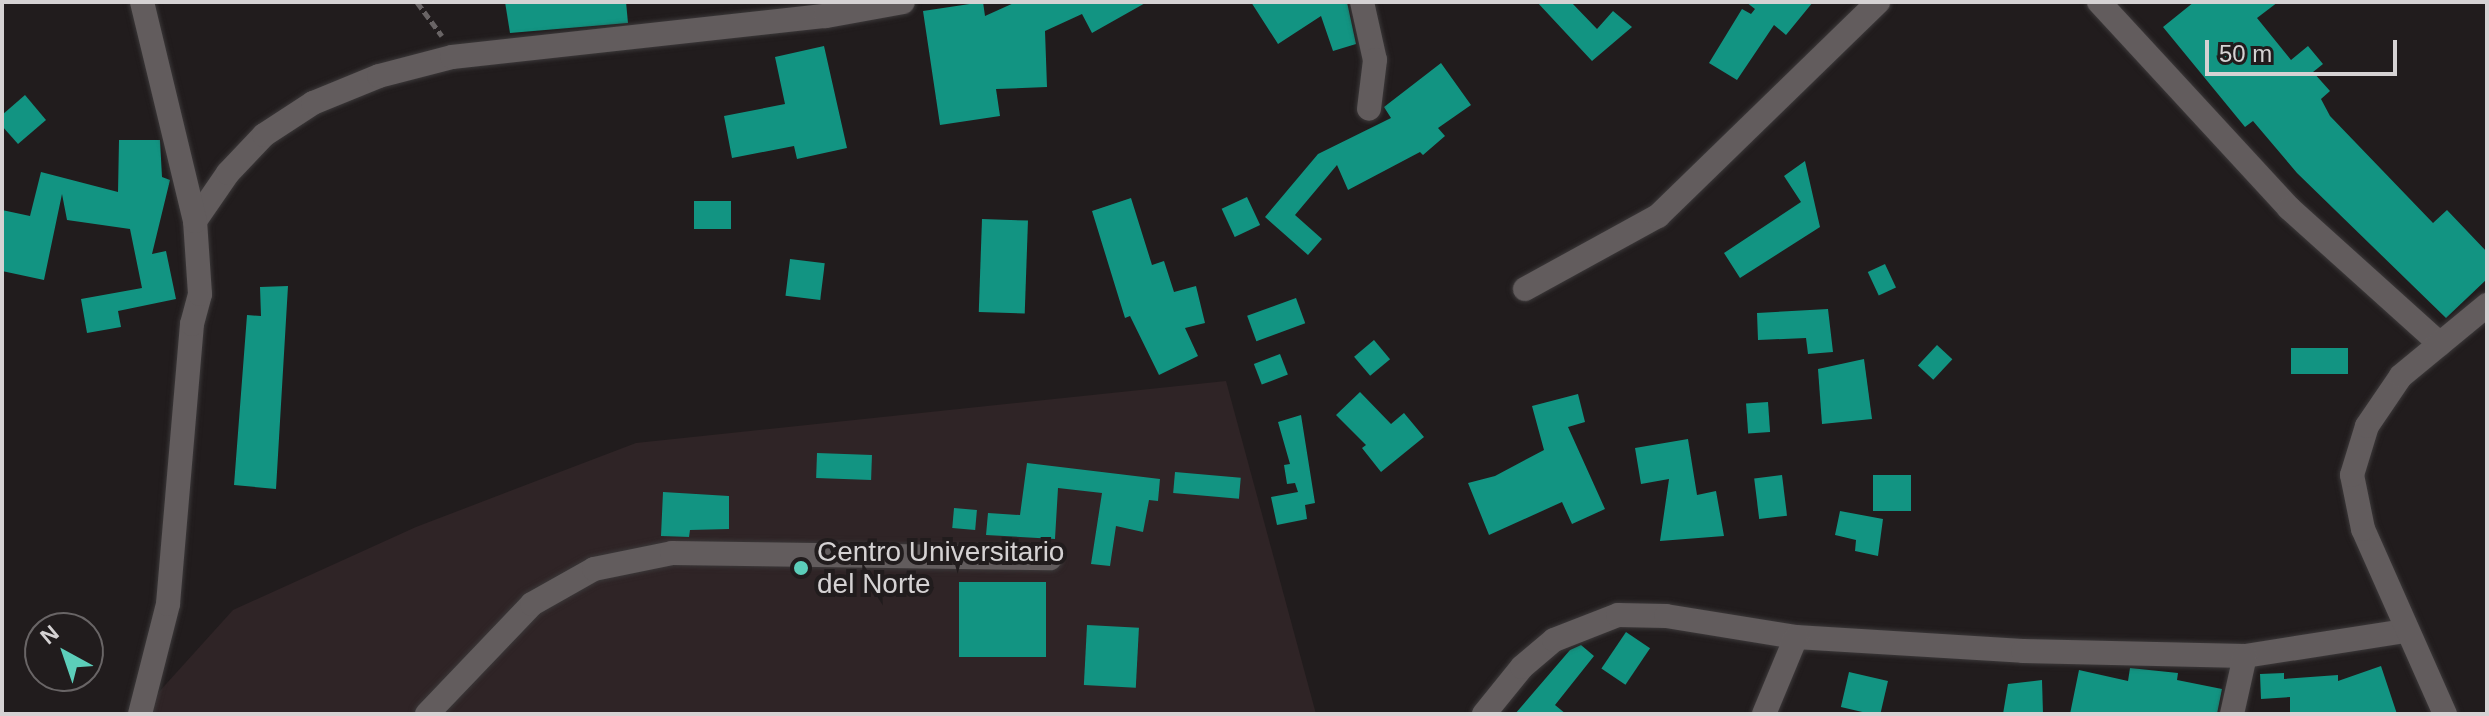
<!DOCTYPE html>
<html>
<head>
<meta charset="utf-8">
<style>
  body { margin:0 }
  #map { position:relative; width:2489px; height:716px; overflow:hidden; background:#211c1d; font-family:Arial,sans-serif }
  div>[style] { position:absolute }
  .built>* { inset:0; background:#2f2426 }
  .building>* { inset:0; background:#129482; transform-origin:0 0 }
  .path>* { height:5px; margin-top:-2.5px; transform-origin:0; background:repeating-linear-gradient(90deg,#696465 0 8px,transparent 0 12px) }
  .roads { filter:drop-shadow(0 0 2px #3b3839) drop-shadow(0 0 2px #3b3839) }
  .minor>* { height:24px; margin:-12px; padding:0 12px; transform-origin:12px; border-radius:12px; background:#625c5d }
  .dots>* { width:22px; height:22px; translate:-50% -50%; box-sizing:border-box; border:4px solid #211c1d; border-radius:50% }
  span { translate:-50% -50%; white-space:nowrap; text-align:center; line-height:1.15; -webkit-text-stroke:8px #211c1d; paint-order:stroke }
  .poi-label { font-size:28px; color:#d5d2d3 }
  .left { translate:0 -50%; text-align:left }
  .frame { position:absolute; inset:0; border:4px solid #d5d2d3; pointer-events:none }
  .north { position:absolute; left:24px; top:612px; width:80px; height:80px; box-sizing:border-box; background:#211c1d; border:2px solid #696566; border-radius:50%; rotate:320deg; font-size:22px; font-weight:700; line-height:32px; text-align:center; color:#d5d2d3 }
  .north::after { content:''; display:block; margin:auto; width:28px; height:36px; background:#5cceba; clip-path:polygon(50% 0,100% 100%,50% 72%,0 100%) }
  .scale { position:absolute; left:2205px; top:40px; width:192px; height:36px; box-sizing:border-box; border:4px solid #d5d2d3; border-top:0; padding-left:10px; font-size:24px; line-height:28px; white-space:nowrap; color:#d5d2d3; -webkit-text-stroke:6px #211c1d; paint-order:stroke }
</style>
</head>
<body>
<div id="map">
  <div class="built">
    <i style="clip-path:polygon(1226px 381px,1316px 714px,139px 714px,233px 610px,416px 527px,636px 443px)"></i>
  </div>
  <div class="building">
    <i style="clip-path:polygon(505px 2px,626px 2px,628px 23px,510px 33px)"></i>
    <i style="clip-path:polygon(983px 2px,985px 16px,1016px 2px,1147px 2px,1092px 33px,1082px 14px,1045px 31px,1047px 87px,996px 89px,1000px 116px,940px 125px,923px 11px)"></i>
    <i style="clip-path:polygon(1251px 2px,1347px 2px,1356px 44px,1333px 51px,1321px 16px,1278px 44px)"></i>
    <i style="clip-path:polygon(1537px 2px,1571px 2px,1597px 29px,1613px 11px,1632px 27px,1592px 61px)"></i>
    <i style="clip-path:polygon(1746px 2px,1813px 2px,1786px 35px,1774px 25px,1737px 80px,1709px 63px,1742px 9px,1751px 14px,1755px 9px)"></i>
    <i style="clip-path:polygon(2194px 2px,2278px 2px,2257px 18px,2291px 60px,2308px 46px,2323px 64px,2313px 72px,2330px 91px,2321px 99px,2330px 116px,2433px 223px,2447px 210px,2487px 252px,2487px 279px,2446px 318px,2297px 173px,2253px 121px,2245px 127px,2163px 27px)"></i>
    <i style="clip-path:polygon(824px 46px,847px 148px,797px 159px,794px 146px,732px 158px,724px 116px,785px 104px,775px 57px)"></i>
    <i style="clip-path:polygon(1441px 63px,1471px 105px,1438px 128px,1445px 136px,1423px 155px,1420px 152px,1348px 190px,1337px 165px,1295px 215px,1322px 239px,1308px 255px,1265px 217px,1318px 154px,1391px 118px,1384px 107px)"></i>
    <i style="clip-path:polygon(25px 95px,46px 120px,18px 144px,2px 126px,2px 115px)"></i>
    <i style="clip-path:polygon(119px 140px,160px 140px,162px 177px,170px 180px,152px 254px,166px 251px,176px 299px,118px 311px,121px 327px,87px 333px,81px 299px,142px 288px,130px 229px,67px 220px,62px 194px,44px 280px,2px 271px,2px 210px,30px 216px,41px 172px,118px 192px)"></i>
    <i style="clip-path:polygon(1805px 161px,1820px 227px,1740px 278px,1724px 253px,1801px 202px,1784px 176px)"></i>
    <i style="left:1247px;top:197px;width:31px;height:28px;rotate:65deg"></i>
    <i style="clip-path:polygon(1131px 198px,1152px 265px,1164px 261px,1174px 292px,1196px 286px,1205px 323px,1185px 328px,1198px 356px,1159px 375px,1130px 316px,1125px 318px,1092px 211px)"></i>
    <i style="left:694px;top:201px;width:37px;height:28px"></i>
    <i style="left:982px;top:219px;width:46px;height:93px;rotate:2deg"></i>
    <i style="left:790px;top:259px;width:35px;height:37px;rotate:7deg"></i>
    <i style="left:1885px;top:264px;width:26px;height:19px;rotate:65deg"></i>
    <i style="clip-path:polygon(288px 286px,276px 489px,234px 485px,247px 315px,261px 316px,260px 287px)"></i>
    <i style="left:1296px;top:298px;width:27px;height:52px;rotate:70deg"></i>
    <i style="clip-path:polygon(1828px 309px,1833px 352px,1808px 354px,1806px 338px,1758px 340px,1757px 313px)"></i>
    <i style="left:1374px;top:340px;width:25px;height:26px;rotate:50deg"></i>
    <i style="left:1937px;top:345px;width:21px;height:28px;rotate:43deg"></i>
    <i style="left:2348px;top:348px;width:26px;height:57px;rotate:90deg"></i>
    <i style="left:1280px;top:354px;width:22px;height:28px;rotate:69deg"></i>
    <i style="clip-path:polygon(1864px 359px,1872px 419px,1822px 424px,1818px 369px)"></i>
    <i style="clip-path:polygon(1360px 392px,1391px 424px,1404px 413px,1424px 437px,1381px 472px,1362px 448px,1366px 445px,1336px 415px)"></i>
    <i style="clip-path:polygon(1578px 394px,1585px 422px,1568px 427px,1605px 509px,1572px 524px,1562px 502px,1489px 535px,1468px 483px,1495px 476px,1544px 450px,1532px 406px)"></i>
    <i style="left:1768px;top:402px;width:30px;height:22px;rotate:86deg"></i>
    <i style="clip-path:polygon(1301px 415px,1315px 503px,1305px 505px,1307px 519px,1277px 525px,1271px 497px,1298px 492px,1295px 483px,1287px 484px,1284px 465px,1290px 464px,1278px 422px)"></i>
    <i style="clip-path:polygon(1688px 439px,1697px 495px,1716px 491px,1724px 536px,1660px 541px,1669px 479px,1641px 484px,1635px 448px)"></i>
    <i style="left:817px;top:453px;width:55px;height:25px;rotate:2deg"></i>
    <i style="clip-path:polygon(1027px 463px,1160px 479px,1158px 501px,1149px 500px,1143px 532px,1116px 526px,1110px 566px,1091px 564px,1102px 493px,1058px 488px,1055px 539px,986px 535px,988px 513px,1020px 515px)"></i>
    <i style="left:1175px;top:472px;width:66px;height:21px;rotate:5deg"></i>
    <i style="left:1782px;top:475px;width:41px;height:28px;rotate:83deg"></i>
    <i style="left:1873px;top:475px;width:38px;height:36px"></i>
    <i style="clip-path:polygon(663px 492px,729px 496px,729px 529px,690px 530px,689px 537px,661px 536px)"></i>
    <i style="left:954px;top:508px;width:23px;height:20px;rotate:5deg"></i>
    <i style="clip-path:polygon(1840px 511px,1883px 519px,1878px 556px,1855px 551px,1856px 540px,1835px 535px)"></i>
    <i style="left:1046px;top:582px;width:75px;height:87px;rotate:90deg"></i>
    <i style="left:1087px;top:625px;width:52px;height:60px;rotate:3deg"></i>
    <i style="left:1626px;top:632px;width:29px;height:44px;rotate:34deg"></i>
    <i style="clip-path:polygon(1581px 645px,1594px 656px,1555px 705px,1566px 714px,1515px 714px,1570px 650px)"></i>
    <i style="clip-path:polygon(2381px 666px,2397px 714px,2290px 714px,2290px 697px,2261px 699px,2260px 674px,2284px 673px,2284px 679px,2338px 675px,2338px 681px)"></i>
    <i style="clip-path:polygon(2130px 668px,2178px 673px,2177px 680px,2222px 689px,2217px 714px,2070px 714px,2079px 670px,2128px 681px)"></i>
    <i style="left:1849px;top:672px;width:40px;height:36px;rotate:13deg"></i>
    <i style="clip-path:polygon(2042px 680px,2043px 714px,2003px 714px,2008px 684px)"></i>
  </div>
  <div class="path">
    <i style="left:417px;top:2px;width:42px;rotate:53.7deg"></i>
  </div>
  <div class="roads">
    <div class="minor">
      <i style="left:1362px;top:2px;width:59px;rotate:77.4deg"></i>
      <i style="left:1375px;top:60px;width:49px;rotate:97deg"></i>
      <i style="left:2099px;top:2px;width:280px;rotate:47.3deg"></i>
      <i style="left:2289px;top:208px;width:203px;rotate:42deg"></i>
      <i style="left:195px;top:221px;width:58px;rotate:-55.5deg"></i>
      <i style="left:228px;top:173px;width:52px;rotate:-46.5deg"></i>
      <i style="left:264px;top:135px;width:59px;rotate:-33.1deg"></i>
      <i style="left:313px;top:103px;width:71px;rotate:-22.2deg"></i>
      <i style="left:379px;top:76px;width:75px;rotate:-14.6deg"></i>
      <i style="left:452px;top:57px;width:376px;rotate:-6.3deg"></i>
      <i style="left:826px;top:16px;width:78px;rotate:-10.3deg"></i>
      <i style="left:1525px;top:289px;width:152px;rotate:-28.8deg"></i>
      <i style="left:1658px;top:216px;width:307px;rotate:-44.2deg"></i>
      <i style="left:140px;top:714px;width:114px;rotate:-75.7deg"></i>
      <i style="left:168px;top:604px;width:281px;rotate:-85.1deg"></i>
      <i style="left:192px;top:324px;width:31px;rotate:-75deg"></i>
      <i style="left:200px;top:294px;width:73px;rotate:-93.9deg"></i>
      <i style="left:195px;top:221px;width:225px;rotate:-103.6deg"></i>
      <i style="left:427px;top:714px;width:152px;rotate:-46.3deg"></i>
      <i style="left:532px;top:604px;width:71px;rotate:-29.4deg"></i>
      <i style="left:594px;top:569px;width:80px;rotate:-11.6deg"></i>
      <i style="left:672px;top:553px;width:378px;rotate:0.8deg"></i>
      <i style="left:1484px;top:714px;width:60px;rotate:-51deg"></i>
      <i style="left:1522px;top:667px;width:42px;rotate:-40.2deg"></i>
      <i style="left:1554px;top:640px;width:69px;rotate:-21.3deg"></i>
      <i style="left:1618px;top:615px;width:48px;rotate:1.2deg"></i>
      <i style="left:1666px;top:616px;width:132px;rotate:9.2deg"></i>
      <i style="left:1796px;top:637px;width:227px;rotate:3.5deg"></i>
      <i style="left:2023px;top:651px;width:222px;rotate:1.3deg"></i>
      <i style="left:2245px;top:656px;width:161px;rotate:-8.9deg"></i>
      <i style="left:1764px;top:714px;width:83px;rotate:-67.4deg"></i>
      <i style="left:2232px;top:714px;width:59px;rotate:-77.4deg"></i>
      <i style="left:2445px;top:714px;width:202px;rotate:-113.9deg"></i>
      <i style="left:2363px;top:529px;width:55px;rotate:-101.5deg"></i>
      <i style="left:2352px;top:475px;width:51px;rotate:-73deg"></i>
      <i style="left:2367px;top:426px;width:60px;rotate:-55.8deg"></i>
      <i style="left:2401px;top:376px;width:112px;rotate:-39.5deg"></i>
    </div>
  </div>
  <div class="dots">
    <i style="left:801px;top:568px;background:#5cceba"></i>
  </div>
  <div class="poi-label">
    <span class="left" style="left:817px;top:568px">Centro Universitario<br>del Norte</span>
  </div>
  <div class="frame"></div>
  <div class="north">N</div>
  <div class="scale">50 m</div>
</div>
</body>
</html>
